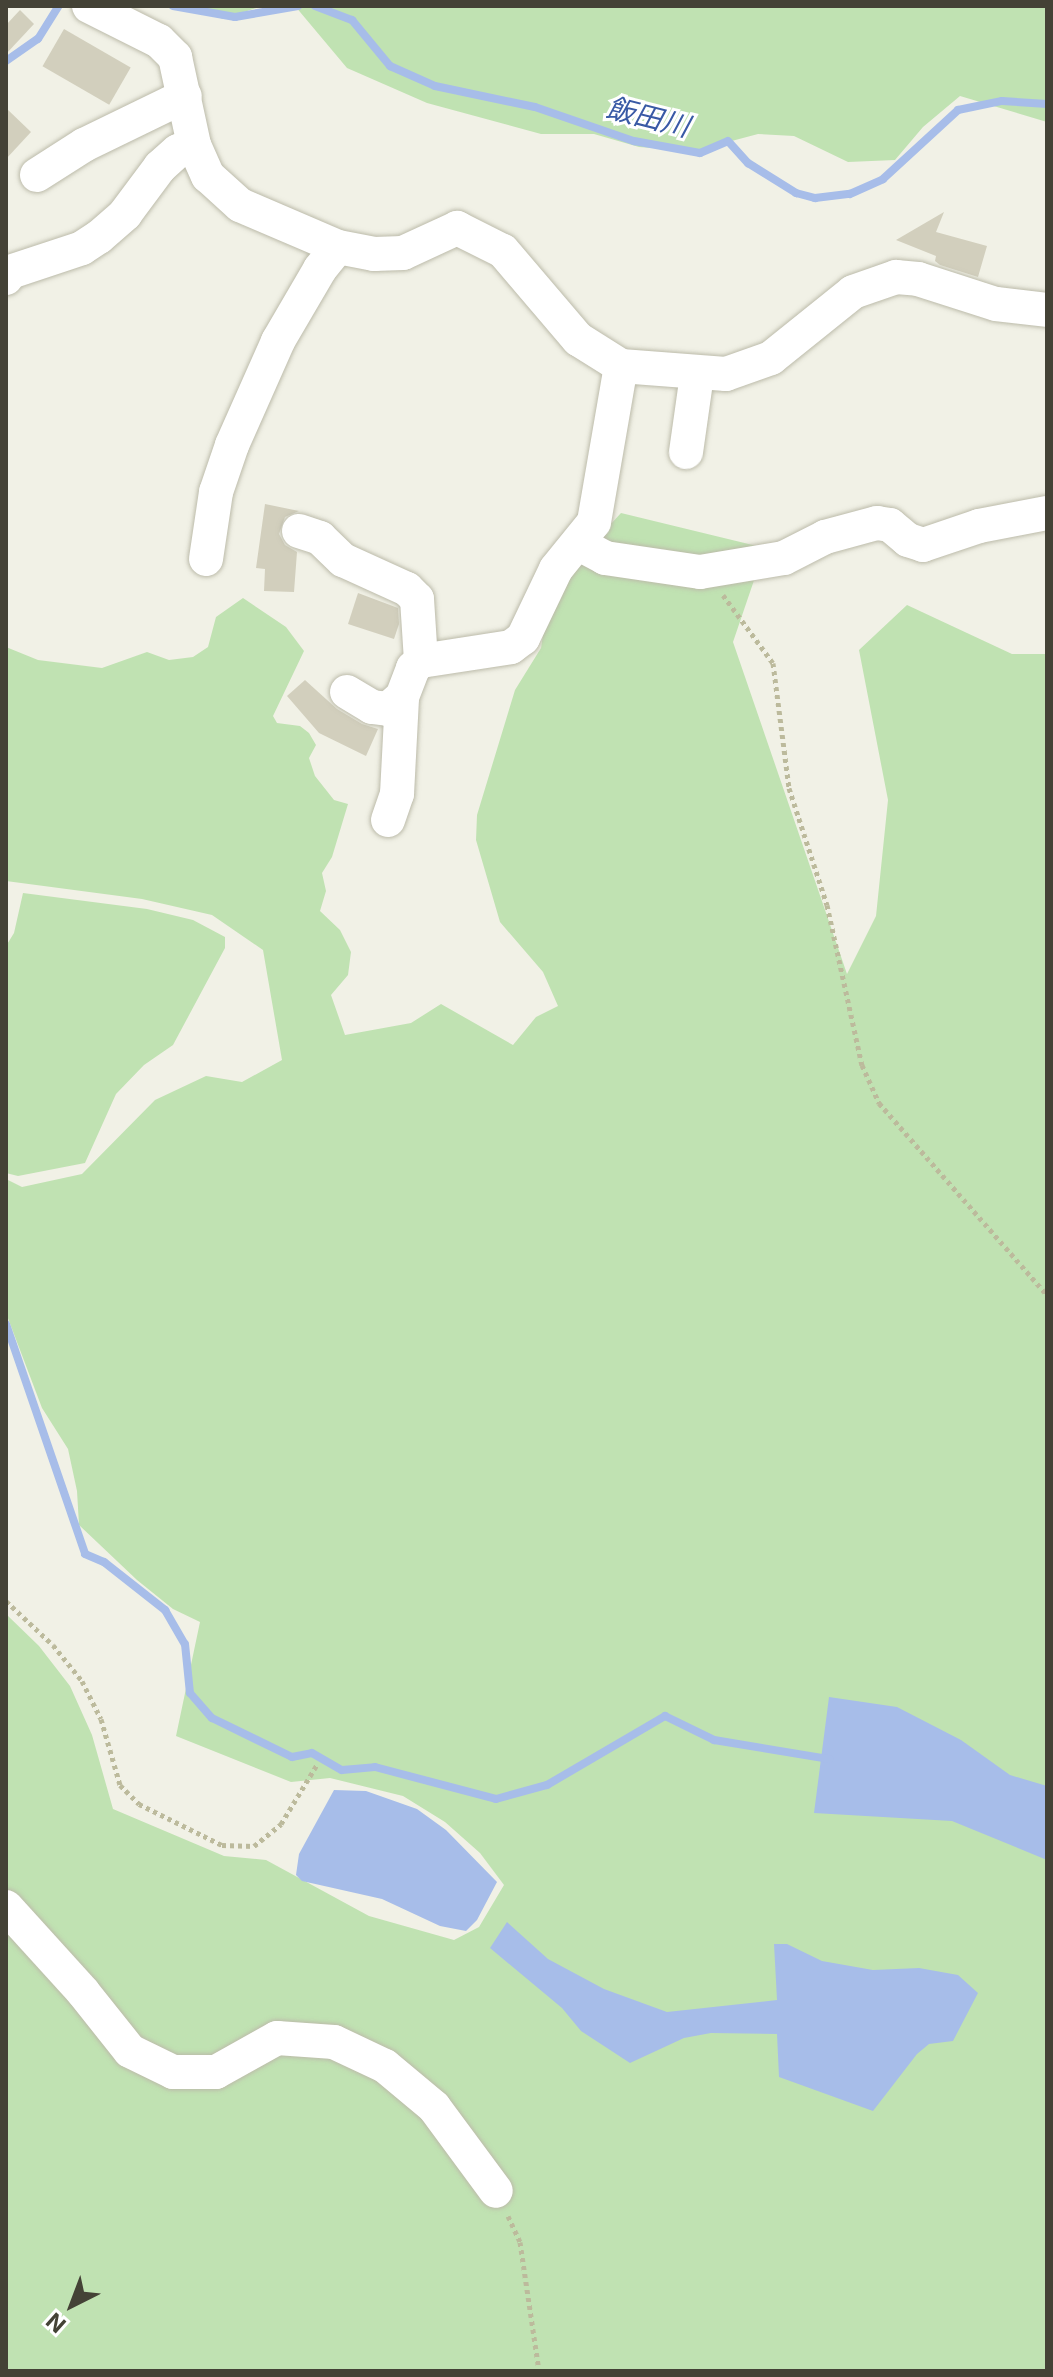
<!DOCTYPE html>
<html>
<head>
<meta charset="utf-8">
<style>
  body { margin:0 }
  #map { position:relative; width:1053px; height:2377px; overflow:hidden; background:#f1f1e6; font-family:Inter,"Noto Sans JP",sans-serif }
  div>[style] { position:absolute }
  .green>* { inset:0; background:#c0e2b2 }
  .water>* { inset:0; background:#a7bde9 }
  .stream>* { height:8px; margin:-4px; padding:0 4px; transform-origin:4px; border-radius:4px; background:#a7bde9 }
  .building>* { inset:0; background:#d2cfbd; transform-origin:0 0 }
  .path>* { height:5px; margin-top:-2.5px; transform-origin:0; background:repeating-linear-gradient(90deg,#bcba9c 0 4px,transparent 0 8px) }
  .roads { filter:drop-shadow(0 0 2px #bcbbaa) drop-shadow(0 0 2px #bcbbaa) }
  .minor>* { height:34px; margin:-17px; padding:0 17px; transform-origin:17px; border-radius:17px; background:#fff }
  span { translate:-50% -50%; white-space:nowrap; text-align:center; line-height:1.15; -webkit-text-stroke:6px #fff; paint-order:stroke }
  .water-label { font-size:28px; color:#395aa5; font-style:italic }
  .frame { position:absolute; inset:0; border:8px solid #444236; pointer-events:none }
  .north { position:absolute; left:32px; top:2265px; width:80px; height:80px; -webkit-text-stroke:6px #fff; paint-order:stroke; rotate:222deg; font-size:22px; font-weight:700; line-height:32px; text-align:center; color:#444236 }
  .north::after { content:''; display:block; margin:auto; width:28px; height:36px; background:#444236; clip-path:polygon(50% 0,100% 100%,50% 72%,0 100%) }
</style>
</head>
<body>
<div id="map">
  <div class="green">
    <i style="clip-path:polygon(187px 6px,262px 6px,223px 19px)"></i>
    <i style="clip-path:polygon(295px 6px,1047px 6px,1047px 122px,960px 96px,923px 127px,895px 160px,848px 162px,794px 136px,758px 134px,694px 151px,639px 147px,594px 134px,541px 134px,427px 103px,347px 68px)"></i>
    <i style="clip-path:polygon(621px 513px,765px 548px,733px 642px,847px 974px,876px 916px,888px 800px,859px 650px,907px 605px,1012px 654px,1047px 654px,1047px 2371px,6px 2371px,6px 1614px,39px 1646px,70px 1686px,92px 1735px,113px 1809px,224px 1856px,266px 1860px,369px 1916px,454px 1940px,479px 1927px,504px 1885px,480px 1853px,445px 1822px,403px 1796px,330px 1778px,291px 1782px,176px 1736px,200px 1622px,173px 1609px,137px 1580px,79px 1525px,77px 1491px,68px 1449px,42px 1408px,6px 1313px,6px 1179px,22px 1187px,82px 1174px,155px 1100px,206px 1076px,242px 1082px,282px 1060px,263px 950px,212px 915px,142px 899px,6px 881px,6px 647px,38px 660px,102px 668px,147px 652px,169px 660px,193px 657px,208px 647px,216px 617px,243px 598px,286px 627px,304px 651px,273px 716px,277px 723px,300px 726px,309px 733px,316px 745px,309px 758px,315px 776px,334px 800px,348px 804px,332px 857px,322px 873px,326px 891px,320px 911px,340px 930px,351px 952px,348px 975px,331px 995px,345px 1035px,411px 1023px,441px 1004px,513px 1045px,536px 1017px,558px 1006px,543px 972px,500px 922px,476px 840px,477px 815px,515px 690px,541px 648px,548px 603px,573px 565px)"></i>
    <i style="clip-path:polygon(23px 893px,147px 909px,193px 920px,225px 937px,225px 948px,173px 1045px,144px 1065px,116px 1094px,85px 1163px,18px 1176px,6px 1173px,6px 946px,14px 933px)"></i>
  </div>
  <div class="water">
    <i style="clip-path:polygon(829px 1697px,897px 1707px,961px 1740px,1010px 1775px,1047px 1786px,1047px 1860px,952px 1821px,814px 1813px)"></i>
    <i style="clip-path:polygon(334px 1790px,366px 1791px,417px 1809px,446px 1830px,497px 1882px,477px 1920px,466px 1931px,440px 1926px,382px 1899px,302px 1881px,296px 1875px,299px 1854px)"></i>
    <i style="clip-path:polygon(507px 1922px,548px 1959px,604px 1989px,667px 2012px,777px 2000px,774px 1944px,787px 1944px,822px 1961px,873px 1970px,919px 1968px,958px 1975px,978px 1993px,953px 2041px,929px 2044px,917px 2054px,873px 2111px,779px 2077px,777px 2034px,711px 2033px,684px 2038px,630px 2063px,581px 2031px,562px 2008px,490px 1948px)"></i>
  </div>
  <div class="stream">
    <i style="left:173px;top:6px;width:63px;rotate:10.1deg"></i>
    <i style="left:235px;top:17px;width:64px;rotate:-9.9deg"></i>
    <i style="left:315px;top:6px;width:40px;rotate:21deg"></i>
    <i style="left:352px;top:20px;width:60px;rotate:50.4deg"></i>
    <i style="left:390px;top:66px;width:49px;rotate:24deg"></i>
    <i style="left:435px;top:86px;width:102px;rotate:11.9deg"></i>
    <i style="left:535px;top:107px;width:105px;rotate:19deg"></i>
    <i style="left:634px;top:141px;width:67px;rotate:10.3deg"></i>
    <i style="left:700px;top:153px;width:30px;rotate:-23deg"></i>
    <i style="left:728px;top:141px;width:30px;rotate:48deg"></i>
    <i style="left:748px;top:163px;width:57px;rotate:32deg"></i>
    <i style="left:796px;top:193px;width:20px;rotate:15deg"></i>
    <i style="left:815px;top:198px;width:35px;rotate:-7deg"></i>
    <i style="left:850px;top:194px;width:36px;rotate:-24deg"></i>
    <i style="left:883px;top:179px;width:102px;rotate:-42.6deg"></i>
    <i style="left:958px;top:110px;width:45px;rotate:-11.6deg"></i>
    <i style="left:1002px;top:101px;width:45px;rotate:3.8deg"></i>
    <i style="left:6px;top:61px;width:39px;rotate:-35deg"></i>
    <i style="left:38px;top:39px;width:39px;rotate:-58deg"></i>
    <i style="left:6px;top:1324px;width:243px;rotate:71deg"></i>
    <i style="left:85px;top:1554px;width:21px;rotate:23deg"></i>
    <i style="left:104px;top:1562px;width:78px;rotate:38.2deg"></i>
    <i style="left:165px;top:1610px;width:39px;rotate:60deg"></i>
    <i style="left:185px;top:1644px;width:49px;rotate:84.2deg"></i>
    <i style="left:190px;top:1693px;width:33px;rotate:49deg"></i>
    <i style="left:212px;top:1718px;width:89px;rotate:26deg"></i>
    <i style="left:292px;top:1757px;width:20px;rotate:-11deg"></i>
    <i style="left:312px;top:1753px;width:34px;rotate:30deg"></i>
    <i style="left:342px;top:1770px;width:33px;rotate:-5deg"></i>
    <i style="left:375px;top:1767px;width:125px;rotate:14.8deg"></i>
    <i style="left:496px;top:1799px;width:53px;rotate:-15.4deg"></i>
    <i style="left:547px;top:1785px;width:137px;rotate:-30.3deg"></i>
    <i style="left:665px;top:1716px;width:55px;rotate:26.1deg"></i>
    <i style="left:714px;top:1740px;width:117px;rotate:9.4deg"></i>
  </div>
  <div class="building">
    <i style="clip-path:polygon(20px 10px,34px 24px,6px 54px,6px 25px)"></i>
    <i style="left:64px;top:29px;width:77px;height:43px;rotate:30deg"></i>
    <i style="clip-path:polygon(6px 108px,31px 132px,6px 159px)"></i>
    <i style="clip-path:polygon(944px 212px,936px 232px,987px 246px,978px 277px,940px 265px,935px 261px,936px 256px,896px 240px)"></i>
    <i style="clip-path:polygon(265px 504px,299px 511px,285px 517px,279px 534px,285px 545px,297px 552px,294px 592px,264px 591px,265px 569px,256px 568px)"></i>
    <i style="clip-path:polygon(358px 593px,398px 608px,399px 624px,394px 639px,348px 624px)"></i>
    <i style="clip-path:polygon(305px 680px,337px 709px,362px 724px,378px 729px,366px 756px,319px 733px,287px 696px)"></i>
  </div>
  <div class="path">
    <i style="left:723px;top:595px;width:84px;rotate:53.7deg"></i>
    <i style="left:773px;top:663px;width:126px;rotate:82.7deg"></i>
    <i style="left:789px;top:788px;width:123px;rotate:72deg"></i>
    <i style="left:827px;top:905px;width:164px;rotate:77.7deg"></i>
    <i style="left:862px;top:1065px;width:42px;rotate:65.9deg"></i>
    <i style="left:879px;top:1103px;width:255px;rotate:48.8deg"></i>
    <i style="left:6px;top:1601px;width:64px;rotate:43.1deg"></i>
    <i style="left:53px;top:1645px;width:46px;rotate:51.1deg"></i>
    <i style="left:82px;top:1681px;width:42px;rotate:63.4deg"></i>
    <i style="left:101px;top:1719px;width:69px;rotate:73.9deg"></i>
    <i style="left:120px;top:1785px;width:27px;rotate:45deg"></i>
    <i style="left:139px;top:1804px;width:93px;rotate:26.3deg"></i>
    <i style="left:222px;top:1845px;width:32px;rotate:2deg"></i>
    <i style="left:254px;top:1846px;width:35px;rotate:-39deg"></i>
    <i style="left:281px;top:1824px;width:71px;rotate:-58.8deg"></i>
    <i style="left:508px;top:2216px;width:29px;rotate:65deg"></i>
    <i style="left:520px;top:2242px;width:130px;rotate:81.6deg"></i>
  </div>
  <div class="roads">
    <div class="minor">
      <i style="left:89px;top:6px;width:78px;rotate:26.6deg"></i>
      <i style="left:159px;top:41px;width:23px;rotate:45deg"></i>
      <i style="left:175px;top:57px;width:90px;rotate:77.8deg"></i>
      <i style="left:194px;top:145px;width:34px;rotate:66deg"></i>
      <i style="left:208px;top:176px;width:43px;rotate:42.2deg"></i>
      <i style="left:240px;top:205px;width:107px;rotate:23.2deg"></i>
      <i style="left:338px;top:247px;width:37px;rotate:11deg"></i>
      <i style="left:374px;top:254px;width:29px;rotate:-2deg"></i>
      <i style="left:403px;top:253px;width:60px;rotate:-24.8deg"></i>
      <i style="left:457px;top:228px;width:51px;rotate:26.6deg"></i>
      <i style="left:503px;top:251px;width:116px;rotate:49.6deg"></i>
      <i style="left:578px;top:339px;width:51px;rotate:32.1deg"></i>
      <i style="left:621px;top:366px;width:105px;rotate:4.4deg"></i>
      <i style="left:726px;top:374px;width:48px;rotate:-19.6deg"></i>
      <i style="left:771px;top:358px;width:105px;rotate:-38.8deg"></i>
      <i style="left:853px;top:292px;width:46px;rotate:-19.2deg"></i>
      <i style="left:896px;top:277px;width:22px;rotate:5deg"></i>
      <i style="left:918px;top:279px;width:82px;rotate:17.8deg"></i>
      <i style="left:996px;top:304px;width:51px;rotate:6.7deg"></i>
      <i style="left:37px;top:175px;width:56px;rotate:-32.6deg"></i>
      <i style="left:84px;top:145px;width:112px;rotate:-25.9deg"></i>
      <i style="left:6px;top:278px;width:7px;rotate:-56deg"></i>
      <i style="left:10px;top:272px;width:76px;rotate:-18.4deg"></i>
      <i style="left:82px;top:248px;width:20px;rotate:-33deg"></i>
      <i style="left:99px;top:237px;width:35px;rotate:-41deg"></i>
      <i style="left:125px;top:214px;width:59px;rotate:-53.3deg"></i>
      <i style="left:160px;top:167px;width:24px;rotate:-42deg"></i>
      <i style="left:178px;top:151px;width:17px;rotate:-21deg"></i>
      <i style="left:686px;top:452px;width:78px;rotate:-81.9deg"></i>
      <i style="left:299px;top:531px;width:22px;rotate:18deg"></i>
      <i style="left:320px;top:538px;width:32px;rotate:44deg"></i>
      <i style="left:343px;top:560px;width:70px;rotate:24.4deg"></i>
      <i style="left:407px;top:589px;width:14px;rotate:45deg"></i>
      <i style="left:417px;top:599px;width:62px;rotate:86.3deg"></i>
      <i style="left:579px;top:544px;width:30px;rotate:28deg"></i>
      <i style="left:605px;top:558px;width:96px;rotate:8.4deg"></i>
      <i style="left:700px;top:572px;width:85px;rotate:-9.5deg"></i>
      <i style="left:784px;top:558px;width:46px;rotate:-27.1deg"></i>
      <i style="left:825px;top:537px;width:54px;rotate:-15.1deg"></i>
      <i style="left:877px;top:523px;width:13px;rotate:9deg"></i>
      <i style="left:890px;top:525px;width:23px;rotate:40deg"></i>
      <i style="left:908px;top:540px;width:16px;rotate:18deg"></i>
      <i style="left:923px;top:545px;width:59px;rotate:-18.7deg"></i>
      <i style="left:979px;top:526px;width:69px;rotate:-10.8deg"></i>
      <i style="left:206px;top:559px;width:68px;rotate:-81.5deg"></i>
      <i style="left:216px;top:492px;width:50px;rotate:-71.2deg"></i>
      <i style="left:232px;top:445px;width:114px;rotate:-66.1deg"></i>
      <i style="left:278px;top:341px;width:83px;rotate:-59.7deg"></i>
      <i style="left:320px;top:269px;width:28px;rotate:-51deg"></i>
      <i style="left:347px;top:692px;width:29px;rotate:31deg"></i>
      <i style="left:372px;top:707px;width:16px;rotate:7deg"></i>
      <i style="left:388px;top:709px;width:18px;rotate:-41deg"></i>
      <i style="left:388px;top:820px;width:28px;rotate:-71deg"></i>
      <i style="left:397px;top:794px;width:97px;rotate:-87deg"></i>
      <i style="left:402px;top:697px;width:31px;rotate:-69deg"></i>
      <i style="left:413px;top:668px;width:11px;rotate:-41deg"></i>
      <i style="left:421px;top:661px;width:91px;rotate:-8.8deg"></i>
      <i style="left:511px;top:647px;width:15px;rotate:-37deg"></i>
      <i style="left:523px;top:638px;width:76px;rotate:-64.4deg"></i>
      <i style="left:556px;top:569px;width:60px;rotate:-51deg"></i>
      <i style="left:594px;top:522px;width:158px;rotate:-80.2deg"></i>
      <i style="left:6px;top:1907px;width:115px;rotate:47.8deg"></i>
      <i style="left:83px;top:1992px;width:75px;rotate:51.5deg"></i>
      <i style="left:130px;top:2051px;width:48px;rotate:26deg"></i>
      <i style="left:173px;top:2072px;width:43px"></i>
      <i style="left:216px;top:2072px;width:70px;rotate:-29.1deg"></i>
      <i style="left:277px;top:2038px;width:57px;rotate:4deg"></i>
      <i style="left:334px;top:2042px;width:56px;rotate:25.2deg"></i>
      <i style="left:385px;top:2066px;width:64px;rotate:39.9deg"></i>
      <i style="left:434px;top:2107px;width:104px;rotate:53.6deg"></i>
    </div>
  </div>
  <div class="water-label">
    <span style="left:648px;top:117px;rotate:14deg">飯田川</span>
  </div>
  <div class="frame"></div>
  <div class="north">N</div>
</div>
</body>
</html>
